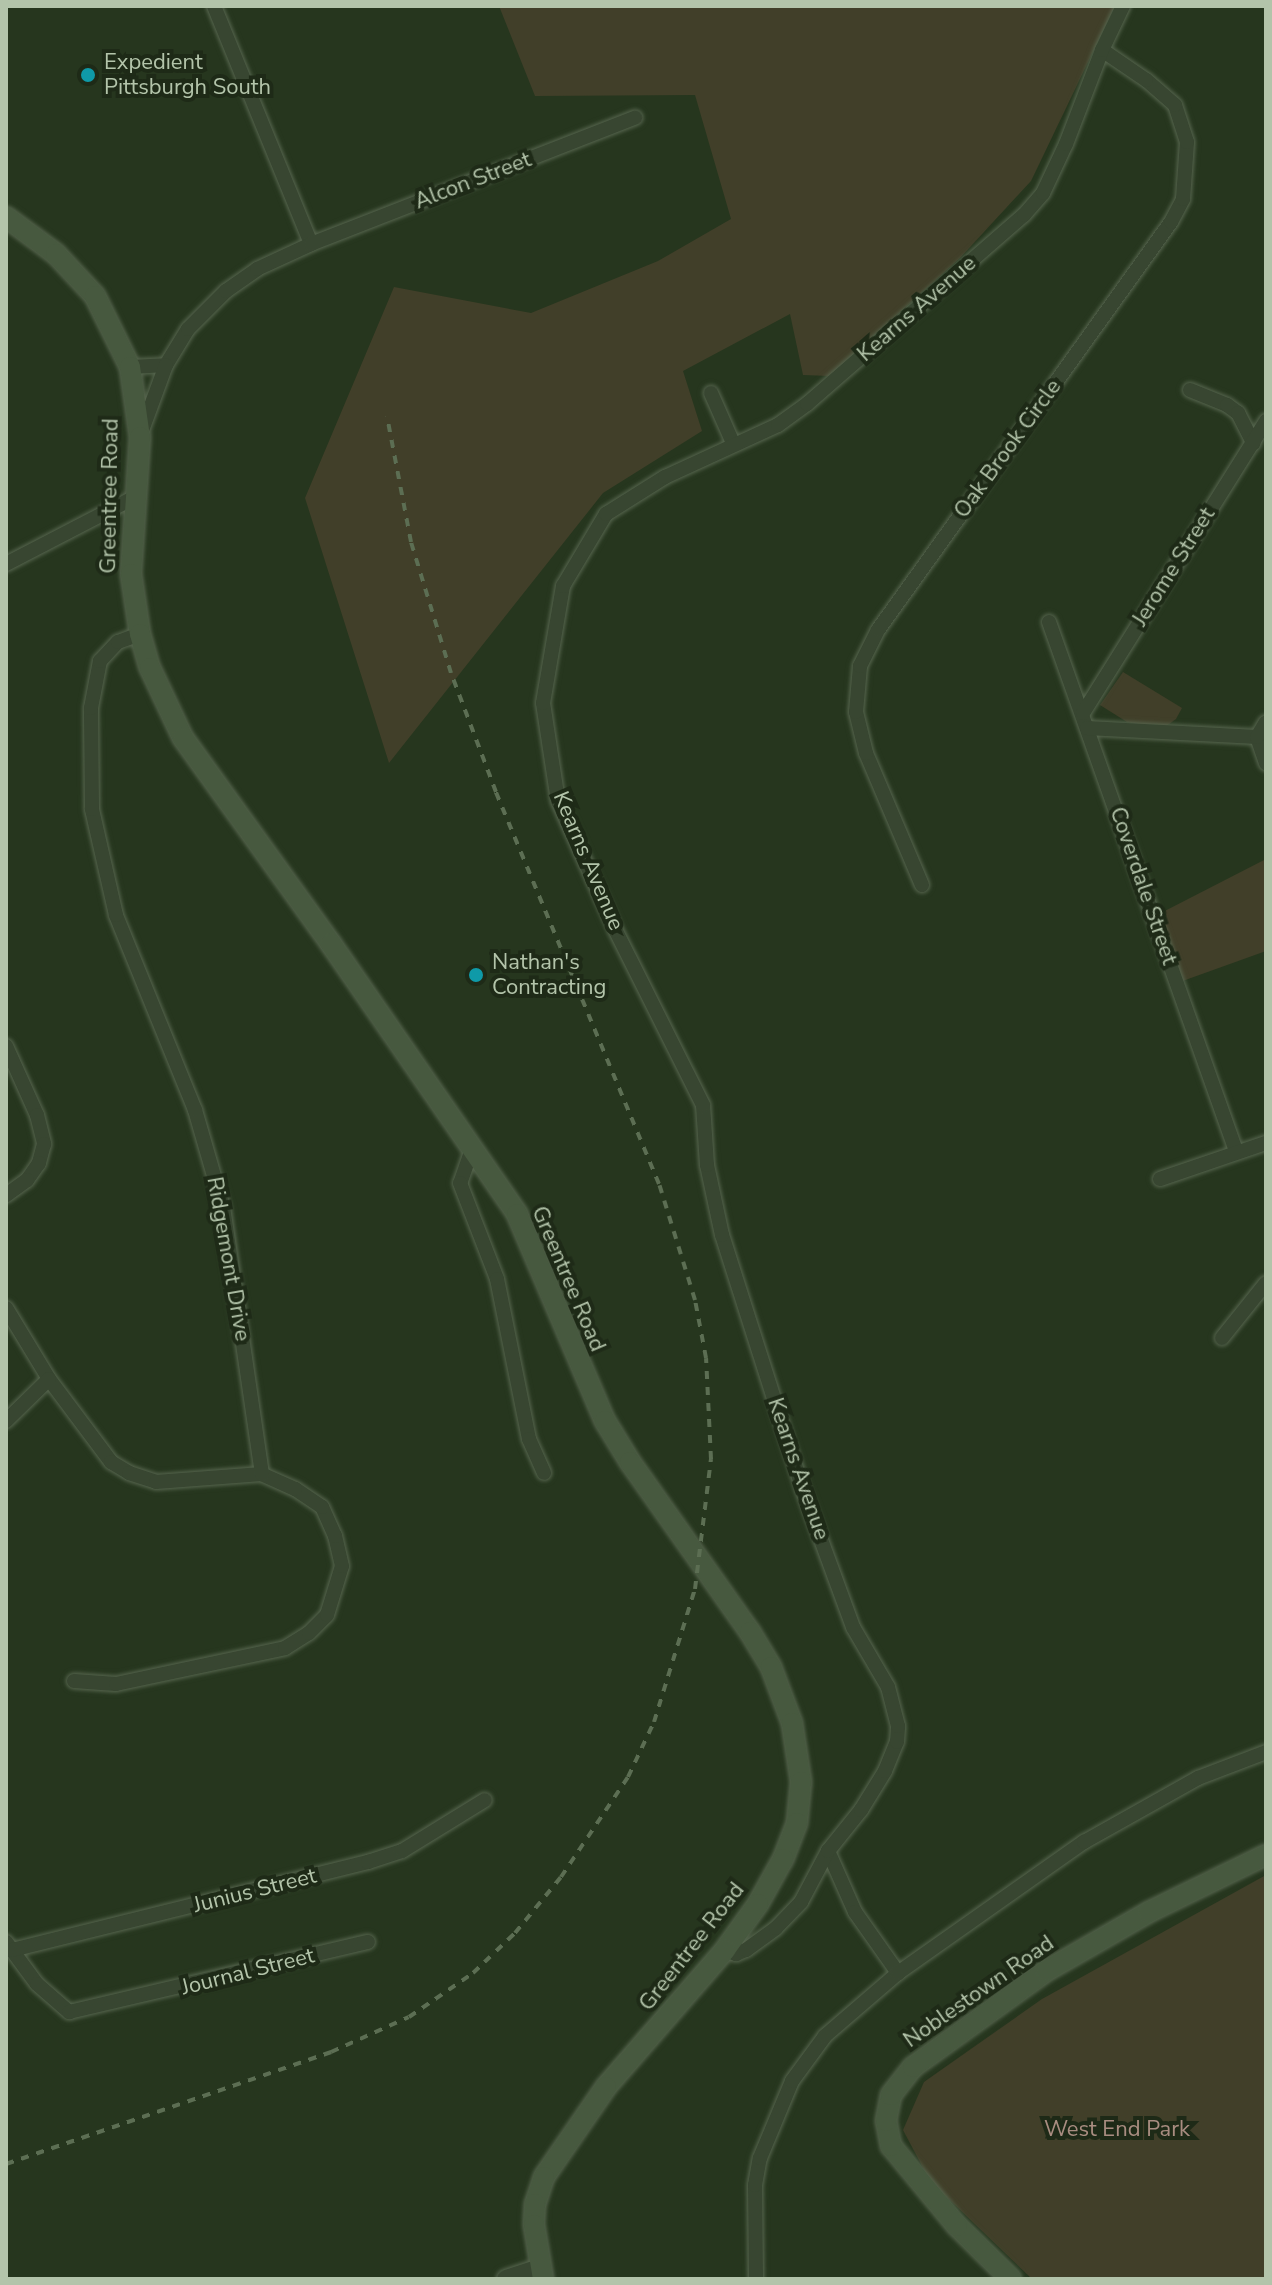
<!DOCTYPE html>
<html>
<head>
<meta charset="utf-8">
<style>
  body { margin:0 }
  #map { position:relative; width:1272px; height:2285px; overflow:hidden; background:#26361e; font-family:"Nunito Sans",sans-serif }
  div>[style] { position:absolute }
  .green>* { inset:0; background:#413f29 }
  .roads { filter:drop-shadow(0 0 2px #56654e) drop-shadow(0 0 2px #56654e) }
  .minor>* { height:14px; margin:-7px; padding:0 7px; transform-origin:7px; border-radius:7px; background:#384631 }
  .tertiary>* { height:18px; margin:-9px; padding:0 9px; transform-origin:9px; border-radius:9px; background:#384631 }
  .secondary>* { height:20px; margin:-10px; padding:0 10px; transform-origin:10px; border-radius:10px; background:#47593f }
  .rail>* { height:4px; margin-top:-2px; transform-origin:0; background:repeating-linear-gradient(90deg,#5c6e53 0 8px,transparent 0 16px) }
  .dots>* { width:22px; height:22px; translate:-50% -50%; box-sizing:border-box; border:4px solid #1e2a17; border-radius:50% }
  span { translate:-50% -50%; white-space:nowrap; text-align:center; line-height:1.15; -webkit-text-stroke:8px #1e2a17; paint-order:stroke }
  .poi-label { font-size:22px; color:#b3c4aa }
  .left { translate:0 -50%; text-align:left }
  .street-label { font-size:22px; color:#b3c4aa }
  .park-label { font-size:22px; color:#a98d81 }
  .frame { position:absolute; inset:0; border:8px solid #b3c4aa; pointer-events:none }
</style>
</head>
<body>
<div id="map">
  <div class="green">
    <i style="clip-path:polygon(499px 6px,1115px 6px,1031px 181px,960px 258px,829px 376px,803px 375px,790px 314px,683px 371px,702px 431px,603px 493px,389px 763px,305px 498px,394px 287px,531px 313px,658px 261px,731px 219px,695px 95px,535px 96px)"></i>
    <i style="clip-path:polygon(1123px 672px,1182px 708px,1176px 719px,1165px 727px,1151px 727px,1127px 722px,1100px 705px)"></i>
    <i style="clip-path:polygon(1266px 859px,1266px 951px,1177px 983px,1153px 917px)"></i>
    <i style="clip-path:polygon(1266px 1875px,1266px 2279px,1032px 2279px,930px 2181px,903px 2130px,924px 2082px,1042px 1999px)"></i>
  </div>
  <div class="roads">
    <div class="minor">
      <i style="left:214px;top:6px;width:257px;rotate:67.8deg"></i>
      <i style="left:130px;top:367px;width:36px;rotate:-3deg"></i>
      <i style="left:166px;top:365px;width:42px;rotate:-58.6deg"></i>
      <i style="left:188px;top:329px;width:54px;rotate:-45deg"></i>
      <i style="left:226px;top:291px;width:38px;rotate:-35deg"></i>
      <i style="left:257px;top:269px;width:60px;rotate:-24.8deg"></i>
      <i style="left:311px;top:244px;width:348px;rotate:-21.3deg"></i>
      <i style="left:1190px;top:390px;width:40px;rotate:22deg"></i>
      <i style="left:1227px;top:405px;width:14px;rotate:36deg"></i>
      <i style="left:1238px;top:413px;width:34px;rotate:63deg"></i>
      <i style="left:711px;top:393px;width:55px;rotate:66.3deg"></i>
      <i style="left:141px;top:433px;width:72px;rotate:-69.8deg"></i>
      <i style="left:6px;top:564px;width:145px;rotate:-27.4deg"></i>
      <i style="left:1049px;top:622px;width:561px;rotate:70.53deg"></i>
      <i style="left:1083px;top:713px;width:345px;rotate:-57.9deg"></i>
      <i style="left:1087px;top:728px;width:170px;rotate:3deg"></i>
      <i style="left:1257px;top:737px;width:28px;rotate:71deg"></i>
      <i style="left:1257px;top:737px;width:17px;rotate:-59deg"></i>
      <i style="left:922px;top:885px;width:143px;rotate:-113deg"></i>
      <i style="left:866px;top:753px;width:42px;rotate:-103.7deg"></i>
      <i style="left:856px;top:712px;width:46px;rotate:-85deg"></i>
      <i style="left:860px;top:666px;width:40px;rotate:-63.4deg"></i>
      <i style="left:878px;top:630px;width:502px;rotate:-54.32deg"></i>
      <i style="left:1171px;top:222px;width:26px;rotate:-62deg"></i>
      <i style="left:1183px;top:199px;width:57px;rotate:-86deg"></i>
      <i style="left:1187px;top:142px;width:39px;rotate:-108deg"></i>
      <i style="left:1175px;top:105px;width:38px;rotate:-139deg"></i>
      <i style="left:1146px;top:80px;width:53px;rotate:-145.7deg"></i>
      <i style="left:6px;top:1046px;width:76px;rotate:65.8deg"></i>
      <i style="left:37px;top:1115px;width:30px;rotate:76deg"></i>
      <i style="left:44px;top:1144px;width:20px;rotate:105deg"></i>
      <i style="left:39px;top:1163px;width:21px;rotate:125deg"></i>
      <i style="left:27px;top:1180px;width:26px;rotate:144deg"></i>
      <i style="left:472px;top:1149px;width:36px;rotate:109deg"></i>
      <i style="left:460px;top:1183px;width:103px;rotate:68.9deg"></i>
      <i style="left:497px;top:1279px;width:163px;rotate:78.7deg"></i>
      <i style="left:529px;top:1439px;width:37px;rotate:66deg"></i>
      <i style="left:1160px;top:1179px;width:112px;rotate:-18.8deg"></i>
      <i style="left:6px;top:1308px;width:83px;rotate:58.8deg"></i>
      <i style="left:49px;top:1379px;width:104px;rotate:53.2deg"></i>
      <i style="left:111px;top:1462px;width:21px;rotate:31deg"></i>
      <i style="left:129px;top:1473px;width:28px;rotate:18deg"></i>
      <i style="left:156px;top:1482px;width:106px;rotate:-4.3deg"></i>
      <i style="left:1222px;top:1338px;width:70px;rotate:-51.3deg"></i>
      <i style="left:6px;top:1421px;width:60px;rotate:-44.3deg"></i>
      <i style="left:74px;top:1681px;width:42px;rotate:4.1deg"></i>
      <i style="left:116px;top:1684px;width:173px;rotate:-12deg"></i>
      <i style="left:285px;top:1648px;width:28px;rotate:-32deg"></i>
      <i style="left:309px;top:1633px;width:25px;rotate:-45deg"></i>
      <i style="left:327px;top:1615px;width:51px;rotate:-73deg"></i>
      <i style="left:342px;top:1566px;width:31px;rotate:-103deg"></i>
      <i style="left:335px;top:1536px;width:32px;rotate:-114deg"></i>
      <i style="left:322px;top:1507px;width:32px;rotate:-146deg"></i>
      <i style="left:295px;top:1489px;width:36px;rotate:-156deg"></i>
      <i style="left:262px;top:1474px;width:270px;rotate:-98.3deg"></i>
      <i style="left:223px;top:1207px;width:101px;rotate:-106.1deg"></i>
      <i style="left:195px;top:1110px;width:210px;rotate:-112.1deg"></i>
      <i style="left:116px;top:915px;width:109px;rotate:-102.8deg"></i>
      <i style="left:92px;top:809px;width:101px;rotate:-90.6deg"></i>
      <i style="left:91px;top:708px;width:48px;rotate:-79.2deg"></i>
      <i style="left:100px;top:661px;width:26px;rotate:-47deg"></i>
      <i style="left:118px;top:642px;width:23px;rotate:-20deg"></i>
      <i style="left:828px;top:1851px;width:67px;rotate:66.1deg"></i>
      <i style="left:855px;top:1912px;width:75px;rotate:54.8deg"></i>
      <i style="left:6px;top:1942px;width:52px;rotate:53.6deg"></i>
      <i style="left:37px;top:1984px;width:43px;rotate:41.2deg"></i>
      <i style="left:69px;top:2012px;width:307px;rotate:-13.2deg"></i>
      <i style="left:12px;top:1950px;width:367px;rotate:-13.9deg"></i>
      <i style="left:368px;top:1862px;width:36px;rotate:-18deg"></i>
      <i style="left:402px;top:1851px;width:97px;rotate:-31.6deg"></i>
      <i style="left:725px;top:1950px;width:12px;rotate:20deg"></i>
      <i style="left:736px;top:1954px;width:11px;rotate:-22deg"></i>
      <i style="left:746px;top:1950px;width:37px;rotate:-36deg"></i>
      <i style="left:776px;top:1928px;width:36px;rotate:-46deg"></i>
      <i style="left:801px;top:1902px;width:58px;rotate:-62.1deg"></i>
      <i style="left:828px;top:1851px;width:53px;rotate:-51.2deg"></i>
      <i style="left:861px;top:1810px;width:46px;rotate:-58.4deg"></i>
      <i style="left:885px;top:1771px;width:31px;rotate:-68deg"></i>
      <i style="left:897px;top:1742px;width:16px;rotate:-86deg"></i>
      <i style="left:898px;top:1726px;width:40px;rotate:-104.4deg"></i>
      <i style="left:888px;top:1687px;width:69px;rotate:-120.3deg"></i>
      <i style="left:853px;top:1627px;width:146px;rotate:-110.1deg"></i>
      <i style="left:803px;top:1490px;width:268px;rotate:-107.6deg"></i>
      <i style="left:722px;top:1235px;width:72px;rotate:-102.1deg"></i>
      <i style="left:707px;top:1165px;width:60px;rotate:-93.8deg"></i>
      <i style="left:703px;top:1105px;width:195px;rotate:-116.6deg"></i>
      <i style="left:616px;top:931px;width:142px;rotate:-114deg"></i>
      <i style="left:558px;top:801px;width:99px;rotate:-98.7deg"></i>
      <i style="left:543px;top:703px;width:119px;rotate:-80.3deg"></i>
      <i style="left:563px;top:586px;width:84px;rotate:-59.2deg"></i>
      <i style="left:606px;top:514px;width:70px;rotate:-32.1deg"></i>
      <i style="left:665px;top:477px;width:124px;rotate:-24.7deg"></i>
      <i style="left:778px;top:425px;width:36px;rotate:-36deg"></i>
      <i style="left:807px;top:404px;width:288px;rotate:-41.1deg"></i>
      <i style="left:1024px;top:215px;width:29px;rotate:-49deg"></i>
      <i style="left:1043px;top:193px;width:54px;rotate:-64.9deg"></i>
      <i style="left:1066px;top:144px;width:101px;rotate:-69deg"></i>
      <i style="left:1102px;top:50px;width:49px;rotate:-64.5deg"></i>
      <i style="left:756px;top:2279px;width:94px;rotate:-90.6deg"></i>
      <i style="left:755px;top:2185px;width:27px;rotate:-80deg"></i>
      <i style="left:760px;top:2158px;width:83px;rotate:-67.4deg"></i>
      <i style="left:792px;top:2081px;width:56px;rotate:-53.7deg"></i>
      <i style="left:825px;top:2036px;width:96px;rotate:-40.8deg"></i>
      <i style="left:898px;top:1973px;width:228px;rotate:-35.2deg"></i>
      <i style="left:1084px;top:1842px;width:131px;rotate:-29.3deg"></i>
      <i style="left:1198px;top:1778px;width:73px;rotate:-20.9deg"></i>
    </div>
    <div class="tertiary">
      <i style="left:506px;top:2279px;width:36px;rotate:-18deg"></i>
    </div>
    <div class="secondary">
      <i style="left:6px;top:217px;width:62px;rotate:36.5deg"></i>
      <i style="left:56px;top:254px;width:57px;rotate:47.1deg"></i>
      <i style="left:95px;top:296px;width:79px;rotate:63.8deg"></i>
      <i style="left:130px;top:367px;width:71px;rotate:81.9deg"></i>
      <i style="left:140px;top:437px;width:137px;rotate:93.8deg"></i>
      <i style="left:131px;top:574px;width:61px;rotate:81.5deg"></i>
      <i style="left:140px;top:634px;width:35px;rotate:74deg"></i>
      <i style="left:150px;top:668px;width:77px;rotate:64.8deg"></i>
      <i style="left:183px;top:738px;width:254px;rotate:54.3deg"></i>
      <i style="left:331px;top:944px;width:328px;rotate:55.4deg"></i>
      <i style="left:517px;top:1214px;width:225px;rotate:67deg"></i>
      <i style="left:605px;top:1421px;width:48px;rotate:58.6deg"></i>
      <i style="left:630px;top:1462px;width:208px;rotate:54.8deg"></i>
      <i style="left:750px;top:1632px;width:41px;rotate:59deg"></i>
      <i style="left:771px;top:1667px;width:60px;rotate:69.4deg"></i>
      <i style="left:792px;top:1723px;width:60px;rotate:81.3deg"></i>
      <i style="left:801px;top:1782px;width:41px;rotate:95.6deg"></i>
      <i style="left:797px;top:1823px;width:39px;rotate:111deg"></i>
      <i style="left:783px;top:1859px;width:51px;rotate:119.1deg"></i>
      <i style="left:758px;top:1904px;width:57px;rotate:125.7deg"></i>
      <i style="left:725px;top:1950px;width:181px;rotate:131deg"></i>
      <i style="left:606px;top:2087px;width:109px;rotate:124.6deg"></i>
      <i style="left:544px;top:2177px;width:28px;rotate:108deg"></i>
      <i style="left:535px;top:2204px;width:21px;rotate:93deg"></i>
      <i style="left:534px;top:2225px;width:55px;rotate:80.5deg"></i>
      <i style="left:1011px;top:2279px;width:76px;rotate:-135.5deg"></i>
      <i style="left:957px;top:2226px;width:104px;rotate:-129.5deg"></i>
      <i style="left:891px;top:2146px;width:25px;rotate:-101deg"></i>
      <i style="left:886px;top:2121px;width:26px;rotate:-79deg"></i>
      <i style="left:891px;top:2095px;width:36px;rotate:-52deg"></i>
      <i style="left:913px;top:2067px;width:164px;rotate:-35.8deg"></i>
      <i style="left:1046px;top:1971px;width:119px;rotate:-29.8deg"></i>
      <i style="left:1149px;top:1912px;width:130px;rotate:-26deg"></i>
    </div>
  </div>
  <div class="rail">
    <i style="left:6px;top:2164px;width:344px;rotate:-19deg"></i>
    <i style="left:331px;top:2052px;width:85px;rotate:-24.2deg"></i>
    <i style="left:409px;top:2017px;width:78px;rotate:-34.5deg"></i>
    <i style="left:473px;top:1973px;width:58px;rotate:-43.6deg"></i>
    <i style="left:515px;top:1933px;width:72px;rotate:-50.6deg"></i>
    <i style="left:561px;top:1877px;width:120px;rotate:-56.2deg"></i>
    <i style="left:628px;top:1777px;width:61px;rotate:-64.7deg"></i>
    <i style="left:654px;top:1722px;width:139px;rotate:-72.9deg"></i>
    <i style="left:695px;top:1589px;width:131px;rotate:-83deg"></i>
    <i style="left:711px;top:1459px;width:101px;rotate:-92.8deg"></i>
    <i style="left:706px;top:1358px;width:59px;rotate:-100.7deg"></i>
    <i style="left:695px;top:1300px;width:121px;rotate:-107.2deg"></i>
    <i style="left:659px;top:1184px;width:425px;rotate:-112.6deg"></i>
    <i style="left:496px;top:792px;width:127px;rotate:-110.7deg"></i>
    <i style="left:451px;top:673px;width:137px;rotate:-107deg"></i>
    <i style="left:411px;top:542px;width:128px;rotate:-100.8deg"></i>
  </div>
  <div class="dots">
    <i style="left:88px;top:75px;background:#0f9aa8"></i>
    <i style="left:476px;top:975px;background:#0f9aa8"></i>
  </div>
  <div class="poi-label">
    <span class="left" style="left:104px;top:75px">Expedient<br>Pittsburgh South</span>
    <span class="left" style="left:492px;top:975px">Nathan's<br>Contracting</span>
  </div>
  <div class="street-label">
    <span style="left:473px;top:181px;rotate:-21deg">Alcon Street</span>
    <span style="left:917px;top:309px;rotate:-41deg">Kearns Avenue</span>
    <span style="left:1008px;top:449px;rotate:-54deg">Oak Brook Circle</span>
    <span style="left:110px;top:496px;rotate:-89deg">Greentree Road</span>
    <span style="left:1174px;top:567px;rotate:-58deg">Jerome Street</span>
    <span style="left:588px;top:861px;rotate:67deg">Kearns Avenue</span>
    <span style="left:1143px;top:886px;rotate:71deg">Coverdale Street</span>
    <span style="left:228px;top:1259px;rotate:80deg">Ridgemont Drive</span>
    <span style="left:568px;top:1279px;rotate:67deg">Greentree Road</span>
    <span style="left:798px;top:1469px;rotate:71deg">Kearns Avenue</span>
    <span style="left:255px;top:1891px;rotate:-14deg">Junius Street</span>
    <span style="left:692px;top:1947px;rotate:-52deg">Greentree Road</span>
    <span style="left:248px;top:1972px;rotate:-14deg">Journal Street</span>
    <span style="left:979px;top:1992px;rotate:-35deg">Noblestown Road</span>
  </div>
  <div class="park-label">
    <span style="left:1117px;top:2130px">West End Park</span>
  </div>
  <div class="frame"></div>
</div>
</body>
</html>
